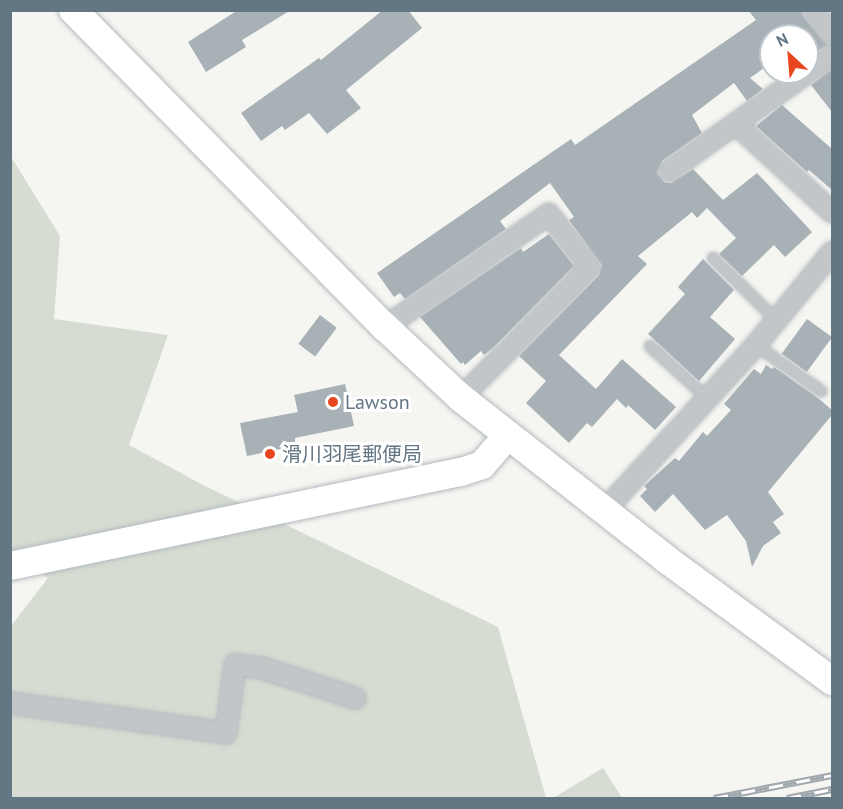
<!DOCTYPE html>
<html>
<head>
<meta charset="utf-8">
<style>
  body { margin:0 }
  #map { position:relative; width:843px; height:809px; overflow:hidden; background:#f5f5f1; font-family:"PT Sans","Noto Sans JP",sans-serif }
  div>[style] { position:absolute }
  .green>* { inset:0; background:#d6dcd2 }
  .building>* { inset:0; background:#a8b1b6; transform-origin:0 0 }
  .roads { filter:drop-shadow(0 0 2px #b4babe) drop-shadow(0 0 2px #b4babe) }
  .lane>* { height:10px; margin:-5px; padding:0 5px; transform-origin:5px; border-radius:5px; background:#c2c6c9 }
  .street>* { height:20px; margin:-10px; padding:0 10px; transform-origin:10px; border-radius:10px; background:#c2c6c9 }
  .secondary>* { height:28px; margin:-14px; padding:0 14px; transform-origin:14px; border-radius:14px; background:#fff }
  .rail>* { height:7px; margin-top:-3.5px; transform-origin:0; background:repeating-linear-gradient(90deg,#fff 0 14px,#a0a8ad 0 28px); box-sizing:border-box; border-block:2px solid #a0a8ad }
  .dots>* { width:16px; height:16px; translate:-50% -50%; box-sizing:border-box; border:3px solid #fff; border-radius:50% }
  span { translate:-50% -50%; white-space:nowrap; text-align:center; line-height:1.15; -webkit-text-stroke:6px #fff; paint-order:stroke }
  .poi-label { font-size:20px; color:#637683 }
  .left { translate:0 -50%; text-align:left }
  .frame { position:absolute; inset:0; border:12px solid #637683; pointer-events:none }
  .north { position:absolute; left:759px; top:24px; width:60px; height:60px; box-sizing:border-box; background:#fff; border:2px solid #c1c8cd; border-radius:50%; rotate:334deg; font-size:16px; font-weight:700; line-height:24px; text-align:center; color:#637683 }
  .north::after { content:''; display:block; margin:auto; width:21px; height:27px; background:#e7461f; clip-path:polygon(50% 0,100% 100%,50% 72%,0 100%) }
</style>
</head>
<body>
<div id="map">
  <div class="green">
    <i style="clip-path:polygon(10px 155px,60px 236px,54px 319px,168px 335px,129px 445px,203px 485px,498px 627px,546px 798px,11px 798px,11px 626px,48px 578px,11px 557px)"></i>
    <i style="clip-path:polygon(603px 768px,622px 798px,553px 798px)"></i>
  </div>
  <div class="building">
    <i style="clip-path:polygon(238px 10px,291px 10px,242px 40px,246px 47px,206px 72px,188px 42px)"></i>
    <i style="clip-path:polygon(383px 10px,408px 10px,422px 28px,346px 90px,361px 108px,327px 134px,309px 113px,285px 130px,282px 126px,261px 141px,241px 113px,319px 58px,321px 60px)"></i>
    <i style="clip-path:polygon(748px 10px,801px 10px,804px 17px,827px 45px,807px 58px,807px 36px,771px 36px,771px 63px,750px 78px,763px 89px,747px 101px,734px 83px,692px 115px,702px 133px,662px 161px,657px 173px,664px 182px,671px 183px,693px 169px,723px 200px,757px 173px,812px 232px,785px 257px,774px 245px,742px 276px,719px 254px,736px 238px,707px 208px,697px 218px,692px 212px,638px 256px,647px 264px,559px 355px,596px 389px,622px 359px,676px 407px,655px 430px,628px 405px,626px 408px,617px 399px,592px 427px,587px 423px,569px 443px,526px 403px,546px 381px,519px 356px,599px 275px,602px 265px,569px 220px,574px 217px,550px 183px,500px 221px,506px 229px,405px 299px,400px 293px,394px 297px,377px 273px,571px 139px,575px 145px,756px 20px)"></i>
    <i style="clip-path:polygon(832px 69px,832px 112px,811px 85px)"></i>
    <i style="clip-path:polygon(782px 105px,832px 149px,832px 190px,809px 170px,807px 172px,756px 126px)"></i>
    <i style="clip-path:polygon(549px 234px,574px 266px,493px 348px,484px 355px,481px 351px,465px 365px,463px 362px,461px 364px,420px 317px,521px 248px,523px 252px)"></i>
    <i style="clip-path:polygon(703px 259px,734px 290px,710px 317px,735px 339px,699px 381px,648px 334px,685px 294px,678px 287px)"></i>
    <i style="left:320px;top:315px;width:21px;height:36px;rotate:37deg"></i>
    <i style="left:807px;top:319px;width:31px;height:43px;rotate:36deg"></i>
    <i style="clip-path:polygon(766px 365px,772px 369px,774px 367px,818px 398px,832px 410px,832px 415px,768px 492px,784px 514px,773px 522px,781px 533px,763px 546px,752px 567px,746px 541px,727px 515px,705px 530px,673px 494px,655px 512px,640px 496px,647px 489px,644px 486px,675px 458px,679px 461px,703px 432px,707px 436px,731px 410px,724px 404px,754px 369px,761px 374px)"></i>
    <i style="clip-path:polygon(345px 384px,354px 426px,295px 438px,295px 446px,247px 456px,240px 423px,298px 412px,294px 395px)"></i>
  </div>
  <div class="roads">
    <div class="lane">
      <i style="left:713px;top:258px;width:88px;rotate:44.5deg"></i>
      <i style="left:756px;top:345px;width:80px;rotate:35.3deg"></i>
      <i style="left:650px;top:346px;width:77px;rotate:42.4deg"></i>
    </div>
    <div class="street">
      <i style="left:813px;top:10px;width:31px;rotate:52deg"></i>
      <i style="left:737px;top:125px;width:129px;rotate:42.5deg"></i>
      <i style="left:669px;top:171px;width:200px;rotate:-35.4deg"></i>
      <i style="left:385px;top:327px;width:199px;rotate:-34.6deg"></i>
      <i style="left:549px;top:214px;width:67px;rotate:52.3deg"></i>
      <i style="left:590px;top:267px;width:184px;rotate:134.6deg"></i>
      <i style="left:604px;top:511px;width:225px;rotate:-47.5deg"></i>
      <i style="left:756px;top:345px;width:120px;rotate:-50.7deg"></i>
      <i style="left:10px;top:703px;width:218px;rotate:7.9deg"></i>
      <i style="left:226px;top:733px;width:69px;rotate:-82.5deg"></i>
      <i style="left:235px;top:665px;width:27px;rotate:6deg"></i>
      <i style="left:262px;top:668px;width:98px;rotate:17.9deg"></i>
    </div>
    <div class="secondary">
      <i style="left:73px;top:10px;width:445px;rotate:45.5deg"></i>
      <i style="left:385px;top:327px;width:104px;rotate:43.1deg"></i>
      <i style="left:461px;top:398px;width:261px;rotate:38.1deg"></i>
      <i style="left:666px;top:559px;width:206px;rotate:36.3deg"></i>
      <i style="left:10px;top:566px;width:461px;rotate:-11.8deg"></i>
      <i style="left:461px;top:472px;width:22px;rotate:-18deg"></i>
      <i style="left:482px;top:465px;width:38px;rotate:-49deg"></i>
    </div>
  </div>
  <div class="rail">
    <i style="left:714px;top:798px;width:120px;rotate:-11deg"></i>
    <i style="left:787px;top:798px;width:46px;rotate:-11.3deg"></i>
  </div>
  <div class="dots">
    <i style="left:333px;top:402px;background:#e7461f"></i>
    <i style="left:270px;top:454px;background:#e7461f"></i>
  </div>
  <div class="poi-label">
    <span class="left" style="left:345px;top:402px">Lawson</span>
    <span class="left" style="left:282px;top:454px">滑川羽尾郵便局</span>
  </div>
  <div class="frame"></div>
  <div class="north">N</div>
</div>
</body>
</html>
